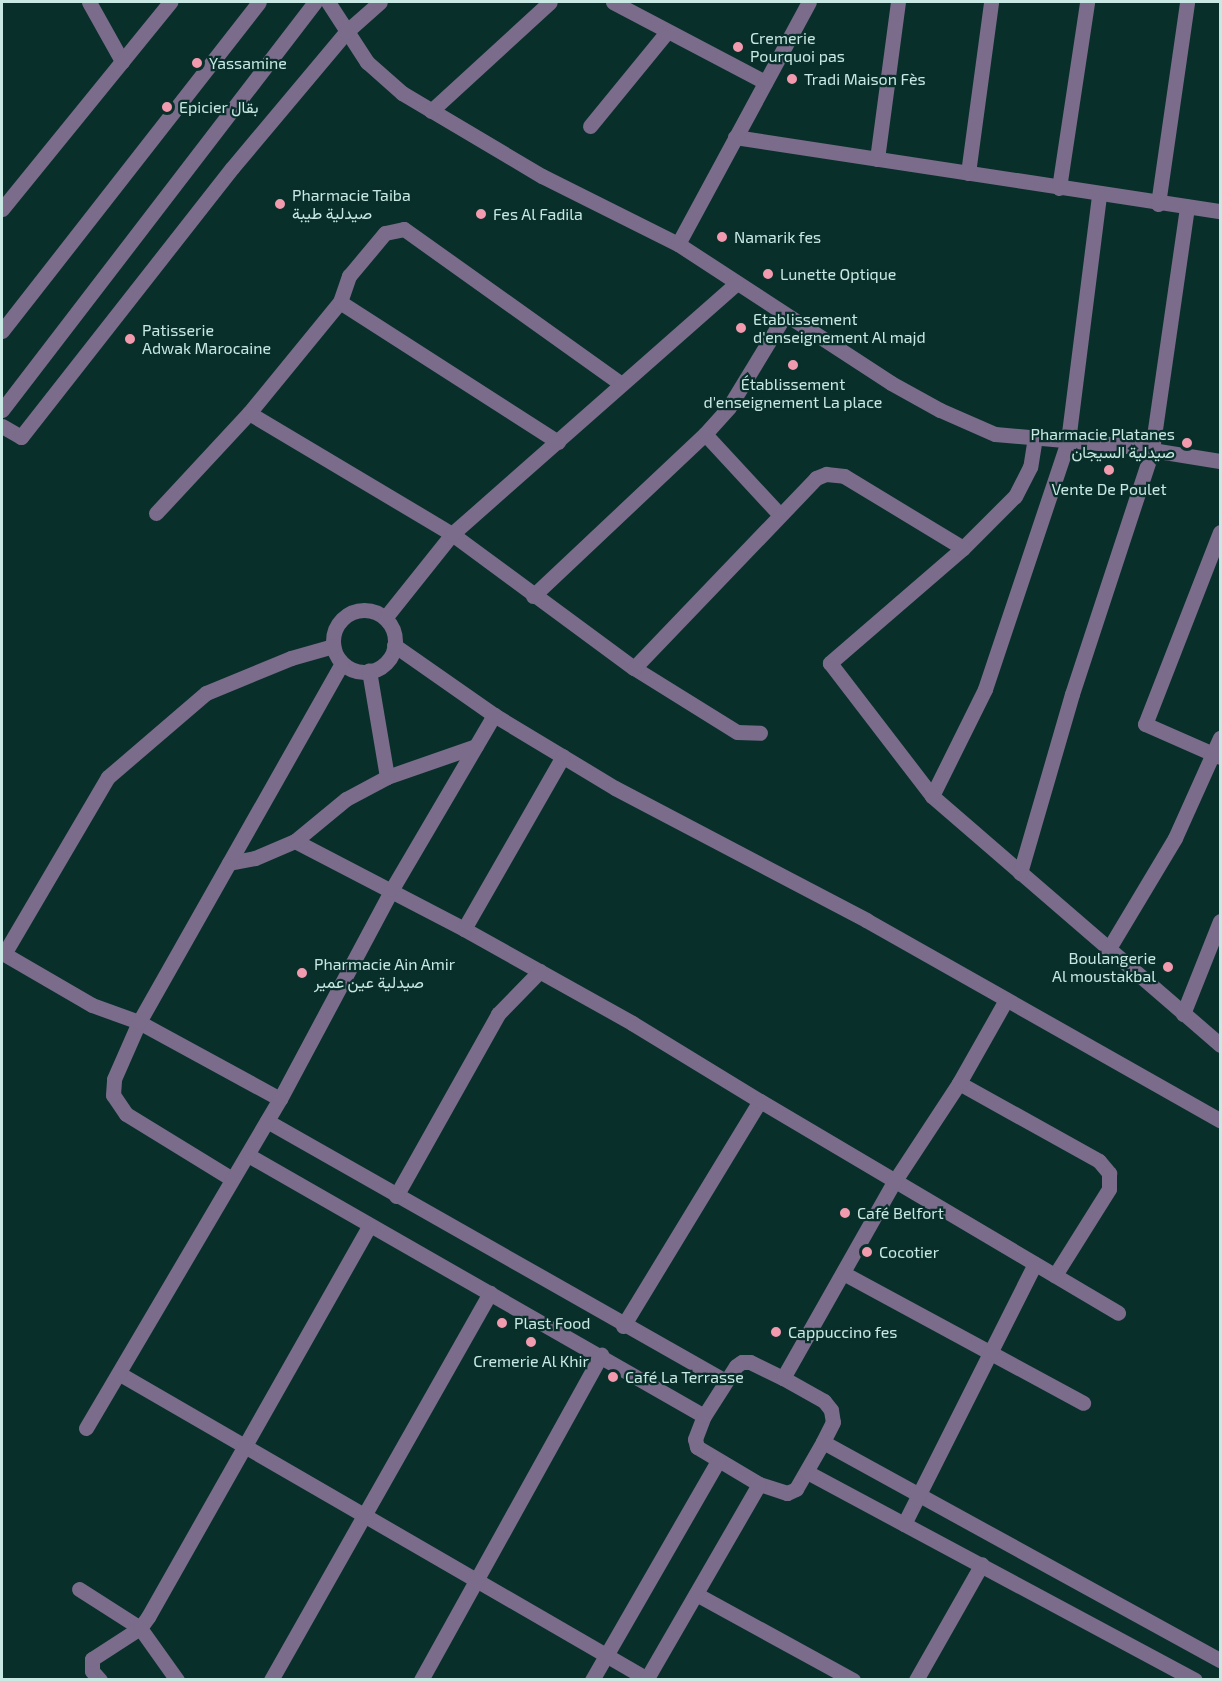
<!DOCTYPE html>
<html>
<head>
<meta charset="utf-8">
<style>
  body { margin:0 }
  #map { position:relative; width:1222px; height:1681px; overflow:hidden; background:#092f2b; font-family:"Exo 2",Vazirmatn,sans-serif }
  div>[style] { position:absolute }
  .minor>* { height:15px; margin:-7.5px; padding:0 7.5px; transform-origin:7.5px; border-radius:7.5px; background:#7a6c8a }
  .minor>.ring { margin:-7.5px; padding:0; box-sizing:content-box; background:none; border:15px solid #7a6c8a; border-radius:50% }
  .dots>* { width:16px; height:16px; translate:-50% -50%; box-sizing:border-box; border:3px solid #092f2b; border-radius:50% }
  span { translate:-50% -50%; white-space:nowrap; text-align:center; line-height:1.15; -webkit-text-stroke:4.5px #092f2b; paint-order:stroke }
  .poi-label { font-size:16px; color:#c7e8e3 }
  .left { translate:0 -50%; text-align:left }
  .right { translate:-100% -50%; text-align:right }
  .frame { position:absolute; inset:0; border:3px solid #c7e8e3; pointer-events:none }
</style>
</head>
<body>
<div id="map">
  <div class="minor">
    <i style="left:89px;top:2px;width:68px;rotate:60.8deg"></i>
    <i style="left:328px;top:2px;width:72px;rotate:57deg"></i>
    <i style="left:367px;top:62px;width:47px;rotate:41.5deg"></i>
    <i style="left:402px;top:93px;width:163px;rotate:30.7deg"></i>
    <i style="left:542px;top:176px;width:152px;rotate:26.6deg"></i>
    <i style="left:678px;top:244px;width:254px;rotate:33.1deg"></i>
    <i style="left:891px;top:383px;width:56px;rotate:28.9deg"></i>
    <i style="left:940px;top:410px;width:60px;rotate:23.6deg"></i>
    <i style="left:995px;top:434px;width:126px;rotate:5deg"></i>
    <i style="left:1121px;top:445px;width:100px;rotate:9.2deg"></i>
    <i style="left:613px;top:2px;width:172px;rotate:27.8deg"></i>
    <i style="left:431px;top:111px;width:161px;rotate:-42.5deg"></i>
    <i style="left:590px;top:126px;width:122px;rotate:-50.7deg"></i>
    <i style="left:735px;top:137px;width:491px;rotate:8.7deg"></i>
    <i style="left:877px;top:159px;width:158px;rotate:-82.4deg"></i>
    <i style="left:968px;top:173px;width:173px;rotate:-82.3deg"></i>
    <i style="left:1059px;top:188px;width:188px;rotate:-81.4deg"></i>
    <i style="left:1158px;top:204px;width:204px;rotate:-81.8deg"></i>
    <i style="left:2px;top:209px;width:267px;rotate:-50.9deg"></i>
    <i style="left:678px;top:244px;width:275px;rotate:-61.6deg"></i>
    <i style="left:2px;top:331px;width:417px;rotate:-52deg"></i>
    <i style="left:2px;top:410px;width:514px;rotate:-52.51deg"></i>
    <i style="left:249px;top:413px;width:144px;rotate:-50.7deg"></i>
    <i style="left:2px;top:426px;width:22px;rotate:30deg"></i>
    <i style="left:21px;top:437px;width:342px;rotate:-51.9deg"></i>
    <i style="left:232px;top:168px;width:177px;rotate:-50deg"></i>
    <i style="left:346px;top:32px;width:45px;rotate:-41.4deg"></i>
    <i style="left:705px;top:434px;width:110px;rotate:47.2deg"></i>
    <i style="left:1035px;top:437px;width:30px;rotate:99deg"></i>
    <i style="left:1030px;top:467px;width:33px;rotate:117deg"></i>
    <i style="left:1015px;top:496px;width:74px;rotate:135deg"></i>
    <i style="left:963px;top:548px;width:176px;rotate:139.2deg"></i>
    <i style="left:830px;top:663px;width:168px;rotate:52.5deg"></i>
    <i style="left:932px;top:796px;width:381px;rotate:40.8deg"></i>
    <i style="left:558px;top:442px;width:259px;rotate:-147.3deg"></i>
    <i style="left:340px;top:302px;width:28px;rotate:-71deg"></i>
    <i style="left:349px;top:276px;width:56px;rotate:-50.1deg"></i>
    <i style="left:385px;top:233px;width:19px;rotate:-12deg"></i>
    <i style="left:404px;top:229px;width:265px;rotate:35.5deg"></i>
    <i style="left:156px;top:513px;width:137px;rotate:-47.1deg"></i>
    <i style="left:249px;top:413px;width:236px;rotate:30.8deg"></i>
    <i style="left:452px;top:534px;width:226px;rotate:36.4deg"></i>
    <i style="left:634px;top:668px;width:121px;rotate:31.9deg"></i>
    <i style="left:737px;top:732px;width:23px;rotate:2deg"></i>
    <i style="left:1220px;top:532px;width:206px;rotate:111.3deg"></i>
    <i style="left:1145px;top:724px;width:82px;rotate:23.7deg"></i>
    <i style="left:533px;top:596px;width:236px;rotate:-43.3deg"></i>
    <i style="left:705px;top:434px;width:36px;rotate:-48deg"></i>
    <i style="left:729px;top:407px;width:108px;rotate:-58.7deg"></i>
    <i class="ring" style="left:333px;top:610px;width:47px;height:47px"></i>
    <i style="left:385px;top:618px;width:107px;rotate:-51.4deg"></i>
    <i style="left:452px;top:534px;width:378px;rotate:-41.4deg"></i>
    <i style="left:634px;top:668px;width:263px;rotate:-46.2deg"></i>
    <i style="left:816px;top:478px;width:11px;rotate:-22deg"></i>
    <i style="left:826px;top:474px;width:18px;rotate:6deg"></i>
    <i style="left:844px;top:476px;width:139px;rotate:31.2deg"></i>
    <i style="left:494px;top:715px;width:141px;rotate:31.1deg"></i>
    <i style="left:615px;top:788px;width:284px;rotate:27.7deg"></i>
    <i style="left:866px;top:920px;width:407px;rotate:29.5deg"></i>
    <i style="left:387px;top:777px;width:94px;rotate:-19.2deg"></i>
    <i style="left:932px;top:796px;width:119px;rotate:-63.6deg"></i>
    <i style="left:985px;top:689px;width:262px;rotate:-71.5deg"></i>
    <i style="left:1068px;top:441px;width:248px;rotate:-82.8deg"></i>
    <i style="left:295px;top:841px;width:191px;rotate:27.5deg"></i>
    <i style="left:464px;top:929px;width:193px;rotate:29.2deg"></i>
    <i style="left:632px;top:1023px;width:150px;rotate:31.4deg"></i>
    <i style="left:229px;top:863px;width:26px;rotate:-11deg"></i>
    <i style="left:255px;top:858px;width:43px;rotate:-23deg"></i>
    <i style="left:295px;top:841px;width:66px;rotate:-39.5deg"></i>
    <i style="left:346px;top:799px;width:47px;rotate:-28.2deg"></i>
    <i style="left:387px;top:777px;width:108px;rotate:-99.6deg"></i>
    <i style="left:1020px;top:873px;width:186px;rotate:-73.8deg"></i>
    <i style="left:1072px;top:694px;width:257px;rotate:-71.8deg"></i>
    <i style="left:1152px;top:450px;width:246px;rotate:-81.8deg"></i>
    <i style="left:464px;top:929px;width:199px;rotate:-60.2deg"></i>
    <i style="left:1108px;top:950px;width:131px;rotate:-59.1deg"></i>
    <i style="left:1175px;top:838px;width:110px;rotate:-65.8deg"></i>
    <i style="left:1183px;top:1014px;width:100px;rotate:-68.3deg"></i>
    <i style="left:959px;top:1083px;width:160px;rotate:29.1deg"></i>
    <i style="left:1099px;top:1161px;width:16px;rotate:50deg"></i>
    <i style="left:1109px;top:1173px;width:16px;rotate:90deg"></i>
    <i style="left:1109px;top:1189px;width:102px;rotate:122.1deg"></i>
    <i style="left:280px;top:1099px;width:161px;rotate:-151.4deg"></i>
    <i style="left:139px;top:1022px;width:50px;rotate:-160.1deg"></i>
    <i style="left:92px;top:1005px;width:102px;rotate:-149.9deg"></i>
    <i style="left:4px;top:954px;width:205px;rotate:-59.6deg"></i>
    <i style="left:108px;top:777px;width:129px;rotate:-40.6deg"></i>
    <i style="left:206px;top:693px;width:92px;rotate:-22.4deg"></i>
    <i style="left:291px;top:658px;width:44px;rotate:-15.9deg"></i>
    <i style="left:267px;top:1121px;width:527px;rotate:29.58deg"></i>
    <i style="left:248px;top:1155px;width:525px;rotate:29.79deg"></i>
    <i style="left:232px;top:1179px;width:124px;rotate:-148.5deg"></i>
    <i style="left:126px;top:1114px;width:23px;rotate:-124deg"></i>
    <i style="left:113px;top:1095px;width:16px;rotate:-86deg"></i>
    <i style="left:114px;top:1079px;width:62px;rotate:-66.3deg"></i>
    <i style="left:139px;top:1022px;width:412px;rotate:-60.5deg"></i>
    <i style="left:396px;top:1196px;width:209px;rotate:-60.7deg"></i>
    <i style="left:498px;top:1014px;width:60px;rotate:-45.7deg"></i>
    <i style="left:843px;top:1273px;width:273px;rotate:28.4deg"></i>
    <i style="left:623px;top:1326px;width:263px;rotate:-58.7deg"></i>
    <i style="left:760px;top:1101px;width:416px;rotate:30.6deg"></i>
    <i style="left:742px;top:1362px;width:8px"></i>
    <i style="left:750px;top:1362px;width:37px;rotate:26deg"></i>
    <i style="left:783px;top:1378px;width:47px;rotate:29.3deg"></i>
    <i style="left:824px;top:1401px;width:11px;rotate:52deg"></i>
    <i style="left:831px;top:1410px;width:12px;rotate:81deg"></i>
    <i style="left:833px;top:1422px;width:22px;rotate:117deg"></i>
    <i style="left:823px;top:1442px;width:54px;rotate:119.9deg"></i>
    <i style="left:796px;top:1489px;width:10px;rotate:156deg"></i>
    <i style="left:787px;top:1493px;width:29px;rotate:-162deg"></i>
    <i style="left:759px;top:1484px;width:72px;rotate:-149.2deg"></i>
    <i style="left:697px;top:1447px;width:8px;rotate:-104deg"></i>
    <i style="left:695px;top:1439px;width:25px;rotate:-69deg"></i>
    <i style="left:704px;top:1416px;width:59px;rotate:-57.4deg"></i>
    <i style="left:736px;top:1366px;width:7px;rotate:-34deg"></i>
    <i style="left:120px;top:1374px;width:611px;rotate:30.05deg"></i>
    <i style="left:783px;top:1378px;width:225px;rotate:-60.5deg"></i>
    <i style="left:894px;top:1182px;width:118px;rotate:-56.7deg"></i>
    <i style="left:959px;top:1083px;width:95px;rotate:-60.5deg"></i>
    <i style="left:86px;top:1428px;width:382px;rotate:-59.5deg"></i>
    <i style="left:280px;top:1099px;width:238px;rotate:-61.9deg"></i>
    <i style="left:392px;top:889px;width:202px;rotate:-59.6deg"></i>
    <i style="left:494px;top:715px;width:122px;rotate:-145deg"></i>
    <i style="left:823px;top:1442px;width:453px;rotate:28.8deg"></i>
    <i style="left:807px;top:1472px;width:440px;rotate:28.2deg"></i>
    <i style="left:904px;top:1524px;width:291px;rotate:-63.3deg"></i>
    <i style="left:79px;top:1589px;width:72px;rotate:32.6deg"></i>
    <i style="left:140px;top:1628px;width:64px;rotate:54.6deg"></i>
    <i style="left:696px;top:1594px;width:179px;rotate:28.7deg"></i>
    <i style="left:100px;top:1680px;width:12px;rotate:-132deg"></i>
    <i style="left:92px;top:1671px;width:12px;rotate:-90deg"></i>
    <i style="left:92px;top:1659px;width:57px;rotate:-32.9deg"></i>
    <i style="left:140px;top:1628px;width:14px;rotate:-54deg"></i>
    <i style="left:148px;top:1617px;width:450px;rotate:-60.5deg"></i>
    <i style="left:271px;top:1680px;width:445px;rotate:-60.5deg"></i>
    <i style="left:421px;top:1680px;width:372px;rotate:-61deg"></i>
    <i style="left:592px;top:1680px;width:253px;rotate:-60.1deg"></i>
    <i style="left:646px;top:1680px;width:226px;rotate:-60deg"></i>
    <i style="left:916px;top:1680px;width:133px;rotate:-60.4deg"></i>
  </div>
  <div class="dots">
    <i style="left:738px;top:47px;background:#f29aae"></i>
    <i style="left:197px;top:63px;background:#f29aae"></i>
    <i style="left:792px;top:79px;background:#f29aae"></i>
    <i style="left:167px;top:107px;background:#f29aae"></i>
    <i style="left:280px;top:204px;background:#f29aae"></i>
    <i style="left:481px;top:214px;background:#f29aae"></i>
    <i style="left:722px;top:237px;background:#f29aae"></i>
    <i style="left:768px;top:274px;background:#f29aae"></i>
    <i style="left:741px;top:328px;background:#f29aae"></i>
    <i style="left:130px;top:339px;background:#f29aae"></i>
    <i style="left:793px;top:365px;background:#f29aae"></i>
    <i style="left:1187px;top:443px;background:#f29aae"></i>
    <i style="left:1109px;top:470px;background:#f29aae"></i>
    <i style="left:1168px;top:967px;background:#f29aae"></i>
    <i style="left:302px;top:973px;background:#f29aae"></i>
    <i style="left:845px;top:1213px;background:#f29aae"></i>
    <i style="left:867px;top:1252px;background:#f29aae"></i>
    <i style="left:502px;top:1323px;background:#f29aae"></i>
    <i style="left:776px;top:1332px;background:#f29aae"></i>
    <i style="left:531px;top:1342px;background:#f29aae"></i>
    <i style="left:613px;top:1377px;background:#f29aae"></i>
  </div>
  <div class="poi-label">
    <span class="left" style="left:750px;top:47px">Cremerie<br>Pourquoi pas</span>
    <span class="left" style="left:209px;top:63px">Yassamine</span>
    <span class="left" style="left:804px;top:79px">Tradi Maison Fès</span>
    <span class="left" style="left:179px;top:107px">Epicier بقال</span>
    <span class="left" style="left:292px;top:204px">Pharmacie Taiba<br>صيدلية طيبة</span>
    <span class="left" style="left:493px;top:214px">Fes Al Fadila</span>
    <span class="left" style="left:734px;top:237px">Namarik fes</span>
    <span class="left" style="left:780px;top:274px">Lunette Optique</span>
    <span class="left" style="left:753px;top:328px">Etablissement<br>d'enseignement Al majd</span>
    <span class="left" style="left:142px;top:339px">Patisserie<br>Adwak Marocaine</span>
    <span style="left:793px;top:393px">Établissement<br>d'enseignement La place</span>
    <span class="right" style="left:1175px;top:443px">Pharmacie Platanes<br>صيدلية السيجان</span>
    <span style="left:1109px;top:489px">Vente De Poulet</span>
    <span class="right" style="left:1156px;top:967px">Boulangerie<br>Al moustakbal</span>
    <span class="left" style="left:314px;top:973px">Pharmacie Ain Amir<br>صيدلية عين عمير</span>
    <span class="left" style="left:857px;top:1213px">Café Belfort</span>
    <span class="left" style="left:879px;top:1252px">Cocotier</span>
    <span class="left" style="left:514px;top:1323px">Plast Food</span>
    <span class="left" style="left:788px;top:1332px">Cappuccino fes</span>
    <span style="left:531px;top:1361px">Cremerie Al Khir</span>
    <span class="left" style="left:625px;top:1377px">Café La Terrasse</span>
  </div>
  <div class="frame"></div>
</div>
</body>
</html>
